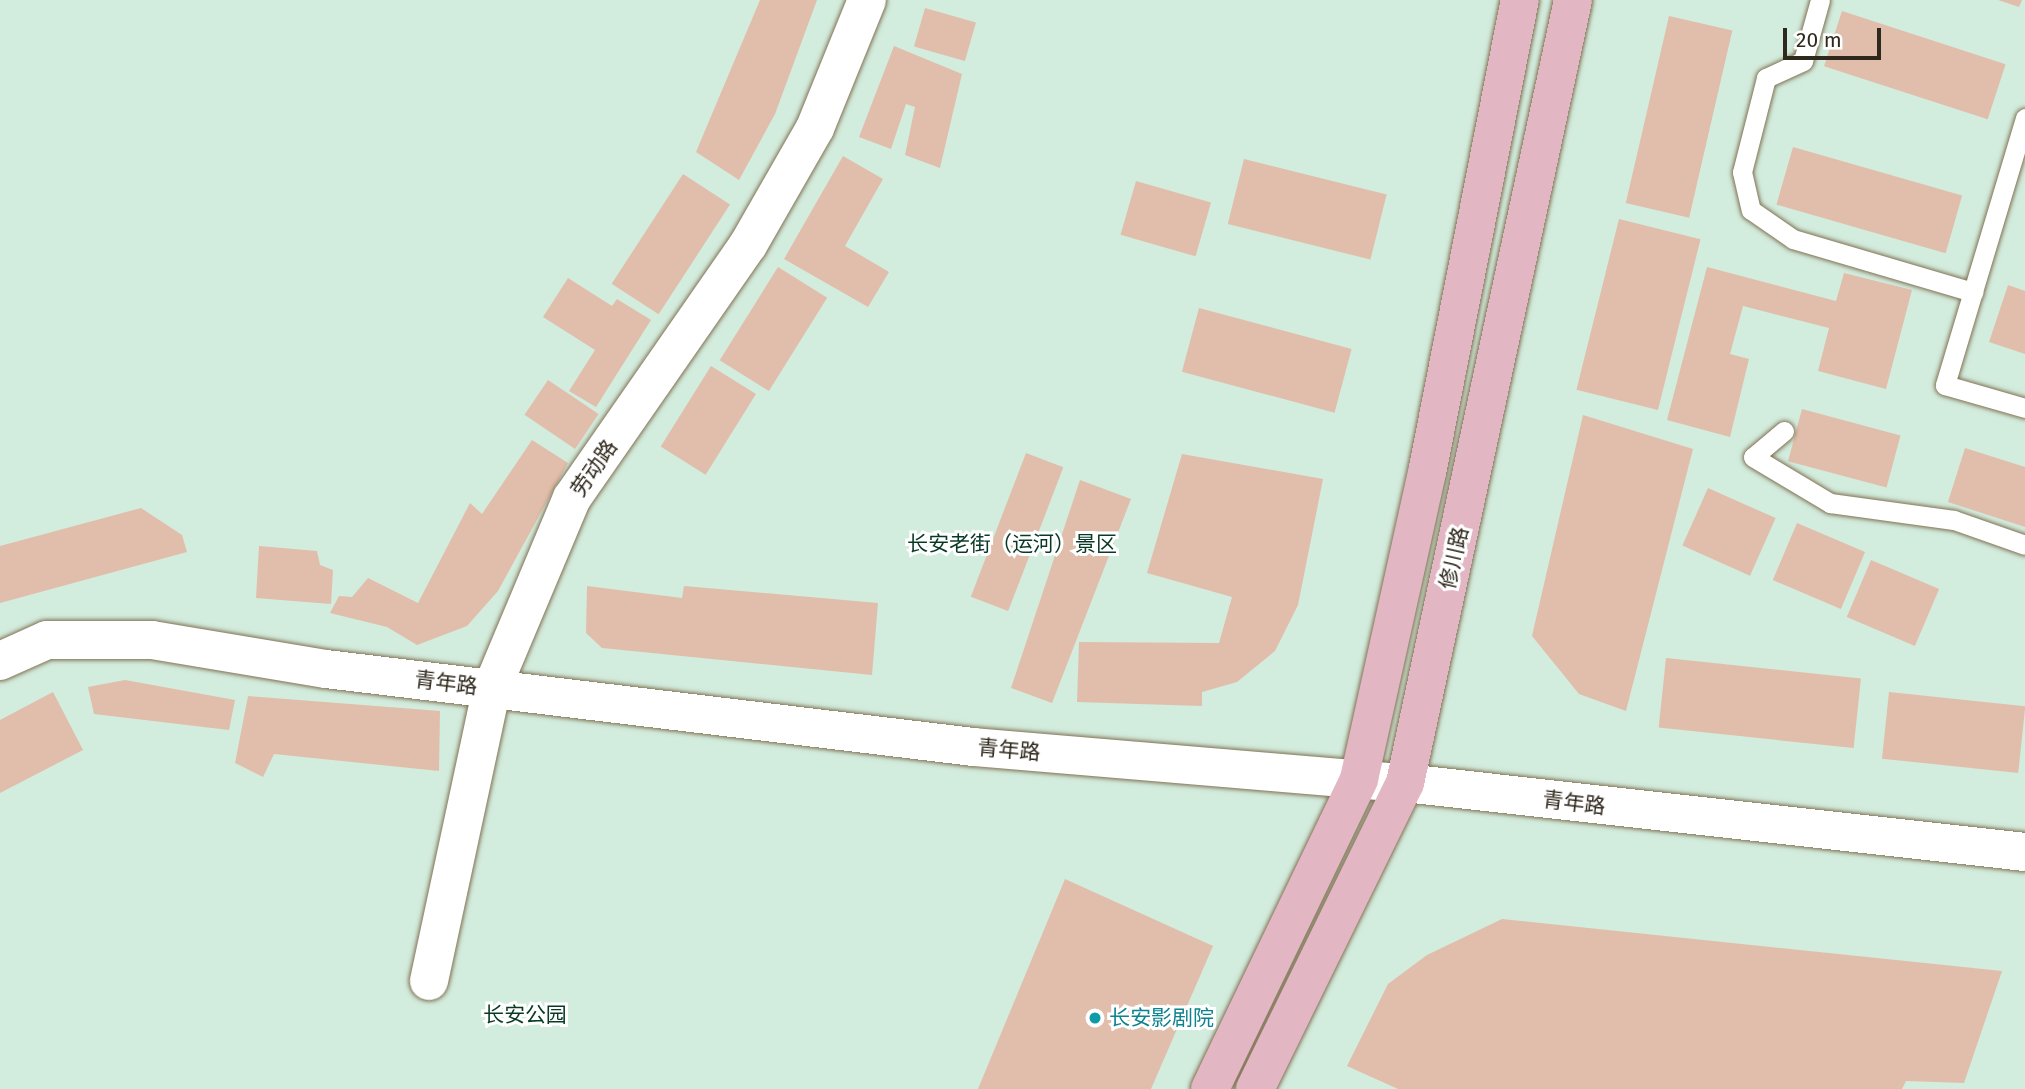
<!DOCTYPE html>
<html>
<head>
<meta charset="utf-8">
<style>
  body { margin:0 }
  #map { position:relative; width:2025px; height:1089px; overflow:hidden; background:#fcf1dd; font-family:"Fira Sans","Noto Sans SC",sans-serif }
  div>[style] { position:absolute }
  .green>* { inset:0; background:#d2ecdd; transform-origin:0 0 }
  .building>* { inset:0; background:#e1beab; transform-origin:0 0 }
  .roads { filter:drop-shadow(0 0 2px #827254) drop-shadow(0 0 2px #827254) }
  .lane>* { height:19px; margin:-9.5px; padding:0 9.5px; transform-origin:9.5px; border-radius:9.5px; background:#fff }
  .street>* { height:38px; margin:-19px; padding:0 19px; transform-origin:19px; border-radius:19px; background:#fff }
  .secondary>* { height:38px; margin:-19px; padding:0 19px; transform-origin:19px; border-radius:19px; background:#fff }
  .primary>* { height:38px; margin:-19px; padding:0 19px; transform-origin:19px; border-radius:19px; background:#e3b6c4 }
  .dots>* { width:19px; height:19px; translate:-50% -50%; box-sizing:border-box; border:4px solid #fff; border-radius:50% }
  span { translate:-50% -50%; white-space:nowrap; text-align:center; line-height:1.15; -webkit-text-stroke:6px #fff; paint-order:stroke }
  .street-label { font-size:21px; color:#2f281c }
  .park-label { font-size:21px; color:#083924 }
  .culture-label { font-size:21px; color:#0d838f }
  .left { translate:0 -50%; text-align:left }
  .scale { position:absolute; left:1783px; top:28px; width:98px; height:32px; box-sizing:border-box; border:4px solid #2f281c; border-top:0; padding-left:9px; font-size:21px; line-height:24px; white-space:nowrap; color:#2f281c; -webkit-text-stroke:5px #fff; paint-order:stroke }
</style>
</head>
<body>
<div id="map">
  <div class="green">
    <i style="left:0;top:0;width:2025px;height:1089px"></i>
  </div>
  <div class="building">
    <i style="clip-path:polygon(760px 0,817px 0,775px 114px,739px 180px,696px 152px)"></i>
    <i style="clip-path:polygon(1998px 0,2022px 0,2019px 7px)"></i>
    <i style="left:925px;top:8px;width:53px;height:40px;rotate:16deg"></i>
    <i style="left:1842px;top:11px;width:172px;height:58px;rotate:18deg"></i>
    <i style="left:1669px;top:16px;width:65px;height:192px;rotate:13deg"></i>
    <i style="clip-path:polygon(894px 46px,962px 74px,940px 168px,905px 155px,915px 107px,906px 104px,891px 149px,859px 137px)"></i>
    <i style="left:1793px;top:147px;width:176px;height:60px;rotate:16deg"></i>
    <i style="clip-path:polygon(843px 156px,883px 179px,845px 246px,889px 272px,868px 307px,784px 259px)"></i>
    <i style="left:1244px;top:159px;width:147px;height:67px;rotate:14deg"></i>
    <i style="left:683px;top:174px;width:56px;height:131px;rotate:33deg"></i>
    <i style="left:1136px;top:181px;width:78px;height:56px;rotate:16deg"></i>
    <i style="left:1619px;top:219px;width:84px;height:176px;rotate:14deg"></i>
    <i style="left:778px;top:267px;width:58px;height:110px;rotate:32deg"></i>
    <i style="clip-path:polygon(1707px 267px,1836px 301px,1844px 273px,1912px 290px,1886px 389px,1818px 371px,1829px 328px,1743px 306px,1730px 354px,1749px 359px,1730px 437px,1667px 420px)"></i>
    <i style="clip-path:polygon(568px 278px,612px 306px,617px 299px,651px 320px,596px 407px,569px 391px,595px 350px,543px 317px)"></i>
    <i style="clip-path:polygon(2008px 285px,2025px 291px,2025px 354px,1989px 342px)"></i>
    <i style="left:1199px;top:308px;width:158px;height:66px;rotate:15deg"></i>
    <i style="left:711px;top:366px;width:53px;height:95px;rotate:32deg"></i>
    <i style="left:548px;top:380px;width:61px;height:42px;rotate:34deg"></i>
    <i style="left:1802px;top:409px;width:102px;height:54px;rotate:15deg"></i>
    <i style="clip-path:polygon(1583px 415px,1693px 449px,1626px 711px,1579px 694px,1532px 636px)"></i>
    <i style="clip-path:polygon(532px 440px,568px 463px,498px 591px,467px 626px,417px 645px,387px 627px,330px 613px,339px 596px,352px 597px,368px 578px,418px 603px,470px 503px,482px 514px)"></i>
    <i style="clip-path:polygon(1965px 448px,2025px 467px,2025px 527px,1948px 502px)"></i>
    <i style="left:1026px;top:453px;width:40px;height:154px;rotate:21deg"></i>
    <i style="clip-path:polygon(1182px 454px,1323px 479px,1298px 605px,1275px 651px,1237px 682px,1202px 692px,1202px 706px,1077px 702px,1079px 642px,1219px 643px,1232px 597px,1147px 573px)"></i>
    <i style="clip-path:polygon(1080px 480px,1131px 499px,1052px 703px,1011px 688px)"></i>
    <i style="left:1708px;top:488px;width:74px;height:63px;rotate:24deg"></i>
    <i style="clip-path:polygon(141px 508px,182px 535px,187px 552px,0 603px,0 546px)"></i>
    <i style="left:1797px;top:523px;width:74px;height:62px;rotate:23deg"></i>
    <i style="clip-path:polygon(259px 546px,317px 551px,320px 565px,333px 570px,331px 604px,256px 598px)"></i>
    <i style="left:1871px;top:560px;width:74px;height:62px;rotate:23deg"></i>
    <i style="clip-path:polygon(587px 586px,682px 598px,684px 586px,878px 603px,872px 675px,602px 648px,586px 633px)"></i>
    <i style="left:1666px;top:658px;width:196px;height:70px;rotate:6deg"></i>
    <i style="clip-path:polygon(125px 680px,235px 700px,229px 730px,94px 714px,88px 687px)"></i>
    <i style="clip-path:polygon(53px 692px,83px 750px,0 793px,0 720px)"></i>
    <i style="left:1889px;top:692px;width:137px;height:67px;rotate:6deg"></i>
    <i style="clip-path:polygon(248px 696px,440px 711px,439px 771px,274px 754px,263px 777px,235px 763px)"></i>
    <i style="clip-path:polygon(1065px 879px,1213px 946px,1151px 1089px,978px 1089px)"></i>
    <i style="clip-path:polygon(1502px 919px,2002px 971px,1964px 1083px,1906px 1081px,1902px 1089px,1398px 1089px,1347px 1066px,1388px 984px,1427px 955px)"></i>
  </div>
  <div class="roads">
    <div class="lane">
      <i style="left:1820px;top:0;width:63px;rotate:105.6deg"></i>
      <i style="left:1803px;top:61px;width:41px;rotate:155.3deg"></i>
      <i style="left:1766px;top:78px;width:97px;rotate:104.3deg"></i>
      <i style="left:1742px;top:172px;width:39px;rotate:77deg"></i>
      <i style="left:1751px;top:210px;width:51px;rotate:34.6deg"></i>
      <i style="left:1793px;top:239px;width:188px;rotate:16.4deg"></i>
      <i style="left:2025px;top:118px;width:279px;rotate:106.7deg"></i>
      <i style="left:1945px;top:385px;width:83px;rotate:16deg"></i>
      <i style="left:1784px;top:431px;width:40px;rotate:140deg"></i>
      <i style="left:1753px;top:457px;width:90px;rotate:30.9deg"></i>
      <i style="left:1830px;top:503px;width:125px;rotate:7.8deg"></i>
      <i style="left:1954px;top:520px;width:75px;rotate:19.4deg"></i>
    </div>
    <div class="street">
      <i style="left:429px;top:981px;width:300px;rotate:-77.9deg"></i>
      <i style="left:492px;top:688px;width:206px;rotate:-67.2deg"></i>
      <i style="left:572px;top:498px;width:308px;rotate:-55.2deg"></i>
      <i style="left:748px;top:245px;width:135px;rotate:-60.2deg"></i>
      <i style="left:815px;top:128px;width:138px;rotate:-67.9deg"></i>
    </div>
    <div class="secondary">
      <i style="left:0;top:661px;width:51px;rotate:-24.1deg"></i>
      <i style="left:47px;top:640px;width:105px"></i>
      <i style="left:152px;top:640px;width:176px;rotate:9.5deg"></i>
      <i style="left:326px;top:669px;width:652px;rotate:6.87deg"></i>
      <i style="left:973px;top:747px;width:433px;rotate:4.8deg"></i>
      <i style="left:1405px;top:783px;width:624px;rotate:6.35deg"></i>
    </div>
    <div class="primary">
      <i style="left:1210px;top:1089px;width:344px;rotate:-64.3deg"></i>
      <i style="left:1359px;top:779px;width:313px;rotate:-77.5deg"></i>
      <i style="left:1427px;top:473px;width:482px;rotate:-78.9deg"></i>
      <i style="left:1255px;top:1089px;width:341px;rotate:-63.9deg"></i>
      <i style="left:1405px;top:783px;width:801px;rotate:-77.89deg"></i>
    </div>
  </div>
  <div class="dots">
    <i style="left:1095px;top:1018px;background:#0f9aa8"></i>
  </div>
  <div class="street-label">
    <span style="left:594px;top:468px;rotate:-55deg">劳动路</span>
    <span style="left:1454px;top:558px;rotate:-77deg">修川路</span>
    <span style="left:446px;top:683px;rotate:7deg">青年路</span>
    <span style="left:1009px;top:750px;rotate:5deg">青年路</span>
    <span style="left:1574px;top:803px;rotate:7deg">青年路</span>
  </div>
  <div class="park-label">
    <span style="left:1012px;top:544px">长安老街（运河）景区</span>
    <span style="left:525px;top:1015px">长安公园</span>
  </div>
  <div class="culture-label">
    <span class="left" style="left:1109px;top:1018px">长安影剧院</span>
  </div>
  <div class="scale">20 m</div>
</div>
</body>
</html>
